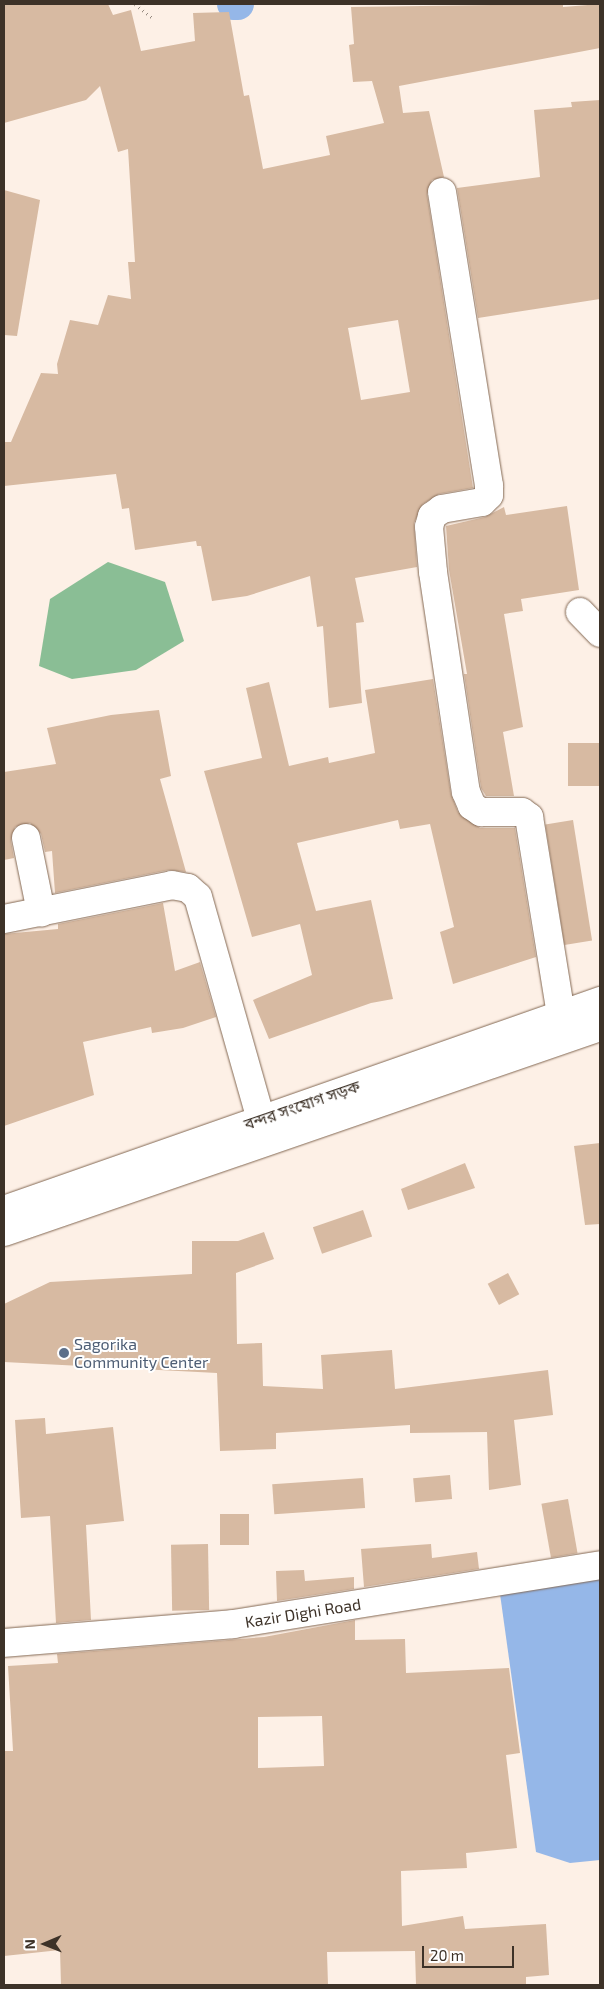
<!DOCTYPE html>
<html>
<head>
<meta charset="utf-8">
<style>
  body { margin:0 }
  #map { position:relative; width:604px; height:1989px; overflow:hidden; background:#fdf0e6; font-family:"Exo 2","Noto Sans Bengali",sans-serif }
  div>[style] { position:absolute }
  .forest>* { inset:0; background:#8abe95 }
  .water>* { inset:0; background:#95b7e8 }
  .canal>* { height:32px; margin:-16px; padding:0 16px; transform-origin:16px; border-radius:16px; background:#95b7e8 }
  .building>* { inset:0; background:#d7baa2; transform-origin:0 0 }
  .path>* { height:3px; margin-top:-1.5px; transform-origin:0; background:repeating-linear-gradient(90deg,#95897f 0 1px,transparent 0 5px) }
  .roads { filter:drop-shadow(0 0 1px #836853) drop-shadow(0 0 1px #836853) }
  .minor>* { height:28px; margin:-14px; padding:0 14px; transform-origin:14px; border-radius:14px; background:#fff }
  .highway>* { height:28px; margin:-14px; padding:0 14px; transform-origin:14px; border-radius:14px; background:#fff }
  .dots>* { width:14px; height:14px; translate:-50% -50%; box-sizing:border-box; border:2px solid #fff; border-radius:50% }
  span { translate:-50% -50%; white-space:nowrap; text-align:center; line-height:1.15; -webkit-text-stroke:4px #fff; paint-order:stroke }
  .street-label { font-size:16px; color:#3d3228 }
  .service-label { font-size:16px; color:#4e5e75 }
  .left { translate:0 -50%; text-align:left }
  .frame { position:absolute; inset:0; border:5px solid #3d3228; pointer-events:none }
  .north { position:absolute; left:20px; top:1919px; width:50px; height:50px; -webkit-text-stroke:4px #fff; paint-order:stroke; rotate:269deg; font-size:14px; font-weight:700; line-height:20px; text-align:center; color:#3d3228 }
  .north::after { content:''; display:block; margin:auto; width:18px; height:22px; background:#3d3228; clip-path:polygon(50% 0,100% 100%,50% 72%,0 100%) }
  .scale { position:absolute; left:422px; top:1946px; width:92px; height:22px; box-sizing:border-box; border:2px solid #3d3228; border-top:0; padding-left:6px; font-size:15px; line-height:18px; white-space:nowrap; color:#3d3228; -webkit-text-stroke:4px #fff; paint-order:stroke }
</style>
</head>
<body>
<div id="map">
  <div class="forest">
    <i style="clip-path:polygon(108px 562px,165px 582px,184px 641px,136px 670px,72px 679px,39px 666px,50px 599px)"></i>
  </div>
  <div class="water">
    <i style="clip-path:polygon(600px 1577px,600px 1860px,570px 1863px,536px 1852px,500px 1594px)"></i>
  </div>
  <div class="canal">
    <i style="left:233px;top:4px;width:5px"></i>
  </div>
  <div class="building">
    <i style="clip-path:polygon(evenodd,4px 4px,108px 4px,113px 15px,131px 10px,141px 51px,195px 41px,193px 13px,229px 12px,244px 96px,249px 95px,263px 169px,330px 155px,326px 136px,384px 123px,372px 81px,353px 82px,349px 45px,354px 44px,351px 7px,563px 4px,563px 7px,600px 4px,600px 48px,399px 86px,403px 113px,429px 111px,444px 177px,432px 180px,427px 194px,473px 488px,439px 494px,423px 504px,414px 523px,417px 567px,355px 578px,364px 622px,356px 623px,362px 703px,329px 708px,323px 626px,317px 627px,310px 576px,247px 596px,212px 601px,201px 546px,197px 546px,196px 541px,135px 550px,129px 508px,122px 509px,116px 474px,4px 486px,4px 442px,11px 442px,41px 373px,58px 374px,57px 364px,70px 320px,98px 325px,108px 295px,131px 299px,128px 262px,135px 262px,128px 149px,118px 152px,100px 86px,86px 100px,4px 123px,4px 4px,398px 320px,410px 392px,361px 400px,348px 328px,398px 320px)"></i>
    <i style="clip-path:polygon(600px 100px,600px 299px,478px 318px,457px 188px,540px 177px,534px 110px,572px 107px,571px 102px)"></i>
    <i style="clip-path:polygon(4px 190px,40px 200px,17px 336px,4px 335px)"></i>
    <i style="clip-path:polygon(567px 506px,579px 590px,521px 599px,523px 611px,504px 614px,523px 727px,503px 732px,514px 796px,486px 796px,481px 788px,464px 674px,467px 674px,449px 570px,446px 526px,485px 517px,504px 507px,506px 515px)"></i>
    <i style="clip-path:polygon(433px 679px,451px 794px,458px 812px,480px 828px,515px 828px,536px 957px,453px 984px,440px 932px,454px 927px,430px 824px,400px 829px,398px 820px,297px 843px,316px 911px,371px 900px,393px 999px,371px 1003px,269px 1039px,253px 1000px,312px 975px,300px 924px,252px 937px,204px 771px,262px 758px,246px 688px,269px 682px,289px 766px,328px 757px,329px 763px,375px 753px,365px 690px)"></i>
    <i style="clip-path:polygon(159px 710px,171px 776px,160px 779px,186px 872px,169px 870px,55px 893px,52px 851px,45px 852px,41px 834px,30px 823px,15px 827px,11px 841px,14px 858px,4px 860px,4px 772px,56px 764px,47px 728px,111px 715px)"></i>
    <i style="left:600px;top:743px;width:43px;height:32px;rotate:90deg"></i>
    <i style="left:573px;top:820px;width:122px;height:28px;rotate:81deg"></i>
    <i style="clip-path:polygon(163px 903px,175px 971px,200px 962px,216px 1017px,183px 1028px,152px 1033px,151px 1027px,83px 1042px,94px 1095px,4px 1126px,4px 934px,58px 929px,58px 924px)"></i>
    <i style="clip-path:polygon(600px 1143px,600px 1224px,585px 1225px,574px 1146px)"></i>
    <i style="clip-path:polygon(465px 1163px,475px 1188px,408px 1210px,401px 1189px)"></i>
    <i style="left:363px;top:1210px;width:28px;height:53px;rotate:71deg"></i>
    <i style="clip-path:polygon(264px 1232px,274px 1259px,236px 1273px,237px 1344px,262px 1343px,263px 1386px,323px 1389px,321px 1355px,392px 1350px,395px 1389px,548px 1370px,553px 1415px,514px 1420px,521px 1485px,489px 1490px,487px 1432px,410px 1433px,410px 1425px,276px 1433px,276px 1449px,220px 1451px,217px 1373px,4px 1362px,4px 1304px,50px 1282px,192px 1274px,192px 1241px,238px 1241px)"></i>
    <i style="left:508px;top:1273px;width:24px;height:23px;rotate:62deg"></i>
    <i style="clip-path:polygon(45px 1418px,46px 1434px,113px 1427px,124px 1521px,86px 1525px,91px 1620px,56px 1623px,50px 1516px,21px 1518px,15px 1420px)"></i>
    <i style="left:450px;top:1475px;width:24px;height:37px;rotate:85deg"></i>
    <i style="left:363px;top:1478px;width:30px;height:91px;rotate:86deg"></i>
    <i style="left:568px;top:1499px;width:55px;height:27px;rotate:80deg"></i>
    <i style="left:220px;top:1514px;width:29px;height:31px"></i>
    <i style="left:208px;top:1544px;width:66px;height:37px;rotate:89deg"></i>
    <i style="clip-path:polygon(431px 1544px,432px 1558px,477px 1552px,479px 1569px,364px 1587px,361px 1549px)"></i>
    <i style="clip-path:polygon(304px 1570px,305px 1581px,354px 1577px,354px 1589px,277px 1601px,276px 1571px)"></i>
    <i style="clip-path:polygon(evenodd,355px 1620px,355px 1640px,405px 1639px,406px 1673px,509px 1668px,520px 1753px,506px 1755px,517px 1848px,466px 1853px,467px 1868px,401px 1871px,402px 1926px,463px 1916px,465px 1929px,546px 1924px,549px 1975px,526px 1977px,526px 1985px,416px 1985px,415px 1951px,327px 1952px,328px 1985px,61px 1985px,60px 1950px,4px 1956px,4px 1751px,13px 1751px,8px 1666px,58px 1663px,57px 1654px,264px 1637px,355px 1620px,322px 1716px,324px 1766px,258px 1768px,258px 1717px,322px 1716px)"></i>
  </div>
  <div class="path">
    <i style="left:135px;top:4px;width:23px;rotate:38deg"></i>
  </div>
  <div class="roads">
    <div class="minor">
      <i style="left:442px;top:192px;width:298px;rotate:80.9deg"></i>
      <i style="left:489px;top:486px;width:9px;rotate:90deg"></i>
      <i style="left:489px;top:495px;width:10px;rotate:135deg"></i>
      <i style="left:482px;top:502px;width:41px;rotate:170.1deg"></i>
      <i style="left:442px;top:509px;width:12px;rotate:145deg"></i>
      <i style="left:432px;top:516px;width:11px;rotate:105deg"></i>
      <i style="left:429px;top:527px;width:45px;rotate:84.9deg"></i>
      <i style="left:433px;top:572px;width:222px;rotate:81.5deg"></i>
      <i style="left:466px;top:792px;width:15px;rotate:67deg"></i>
      <i style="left:472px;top:806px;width:11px;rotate:34deg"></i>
      <i style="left:481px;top:812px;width:41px"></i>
      <i style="left:522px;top:812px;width:9px;rotate:36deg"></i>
      <i style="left:529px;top:817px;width:201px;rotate:80.8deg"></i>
      <i style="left:580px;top:612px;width:29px;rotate:46deg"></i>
      <i style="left:26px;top:838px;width:76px;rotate:78.5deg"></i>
      <i style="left:4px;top:919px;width:171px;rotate:-11.4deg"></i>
      <i style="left:172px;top:885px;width:16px;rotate:11deg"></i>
      <i style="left:188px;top:888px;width:13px;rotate:42deg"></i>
      <i style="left:198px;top:897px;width:232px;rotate:74.2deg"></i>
      <i style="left:4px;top:1643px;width:230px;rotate:-4.7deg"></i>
      <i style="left:233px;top:1624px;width:372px;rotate:-9.1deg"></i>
    </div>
    <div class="highway">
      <i style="left:4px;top:1210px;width:632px;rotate:-19.32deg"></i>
      <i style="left:4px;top:1232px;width:630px;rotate:-18.98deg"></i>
    </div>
  </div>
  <div class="dots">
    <i style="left:64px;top:1353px;background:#5c6f8a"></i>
  </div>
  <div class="street-label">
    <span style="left:302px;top:1105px;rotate:-19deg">বন্দর সংযোগ সড়ক</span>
    <span style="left:303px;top:1613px;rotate:-9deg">Kazir Dighi Road</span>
  </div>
  <div class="service-label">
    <span class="left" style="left:74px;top:1353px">Sagorika<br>Community Center</span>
  </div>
  <div class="frame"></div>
  <div class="north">N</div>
  <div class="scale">20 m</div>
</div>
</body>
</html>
